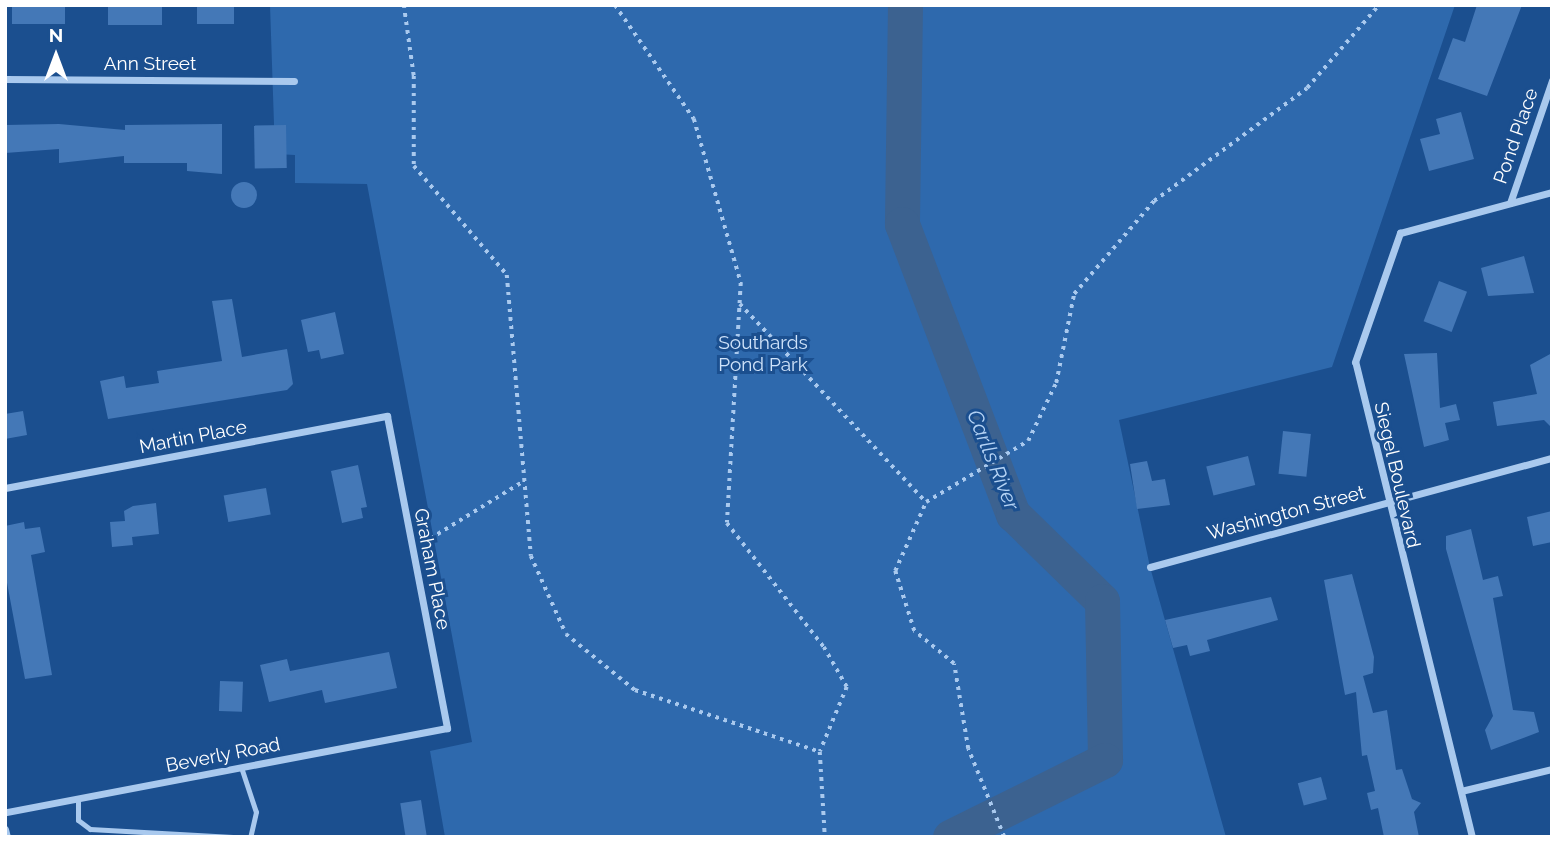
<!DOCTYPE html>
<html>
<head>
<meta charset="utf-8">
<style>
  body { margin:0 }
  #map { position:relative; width:1557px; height:842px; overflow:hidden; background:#1b4f8f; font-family:Raleway,sans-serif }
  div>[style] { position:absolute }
  .green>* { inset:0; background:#2e69ad }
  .river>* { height:35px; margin:-17.5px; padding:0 17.5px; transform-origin:17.5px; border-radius:17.5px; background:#3c6290 }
  .building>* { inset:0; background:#4478b7; transform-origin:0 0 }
  .round { border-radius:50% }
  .path>* { height:3.5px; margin-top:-1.75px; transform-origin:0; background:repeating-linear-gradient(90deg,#a9c9ee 0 3.5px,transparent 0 8.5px) }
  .lane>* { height:5px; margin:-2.5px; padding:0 2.5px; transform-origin:2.5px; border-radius:2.5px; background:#a9c9ee }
  .street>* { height:7px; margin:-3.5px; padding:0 3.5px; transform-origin:3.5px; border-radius:3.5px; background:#a9c9ee }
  span { translate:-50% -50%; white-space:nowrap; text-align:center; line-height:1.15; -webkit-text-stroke:6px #1b4f8f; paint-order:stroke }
  .street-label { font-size:19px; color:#fff }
  .park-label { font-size:19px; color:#cfe3fa }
  .water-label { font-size:21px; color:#b5d3f5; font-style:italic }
  .frame { position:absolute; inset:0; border:7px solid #fff; pointer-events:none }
  .north { position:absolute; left:21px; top:21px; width:70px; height:70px; -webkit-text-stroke:5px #1b4f8f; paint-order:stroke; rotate:0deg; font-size:19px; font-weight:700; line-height:28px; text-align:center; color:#fff }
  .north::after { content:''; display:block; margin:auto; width:24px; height:32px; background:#fff; clip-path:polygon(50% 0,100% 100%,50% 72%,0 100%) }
</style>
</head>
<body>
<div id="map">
  <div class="green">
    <i style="clip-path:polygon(270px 5px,1455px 5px,1332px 367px,1119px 420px,1150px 567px,1226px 837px,445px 837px,430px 751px,472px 742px,367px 184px,295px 183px,295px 155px,275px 154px)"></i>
  </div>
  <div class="river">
    <i style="left:905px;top:5px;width:219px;rotate:90.8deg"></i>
    <i style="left:902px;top:224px;width:311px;rotate:69.1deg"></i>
    <i style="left:1013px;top:514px;width:124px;rotate:44.3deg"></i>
    <i style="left:1102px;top:601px;width:159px;rotate:88.9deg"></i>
    <i style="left:1105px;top:760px;width:173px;rotate:153.6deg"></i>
  </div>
  <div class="building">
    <i style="left:12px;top:5px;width:53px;height:19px"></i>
    <i style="left:108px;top:5px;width:54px;height:20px"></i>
    <i style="left:197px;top:5px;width:37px;height:19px"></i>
    <i style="clip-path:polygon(1477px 5px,1522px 5px,1487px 96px,1438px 79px,1453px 38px,1465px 42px)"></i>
    <i style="clip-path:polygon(1461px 112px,1474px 159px,1429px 171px,1420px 139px,1440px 134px,1436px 119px)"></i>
    <i style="clip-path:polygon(59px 124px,125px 130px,125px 125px,222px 124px,222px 174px,187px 171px,187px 163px,124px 163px,124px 156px,59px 163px,59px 149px,5px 153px,5px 125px)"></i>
    <i style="left:286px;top:125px;width:43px;height:32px;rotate:89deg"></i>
    <i class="round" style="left:231px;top:182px;width:26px;height:26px"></i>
    <i style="clip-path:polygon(1524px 256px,1534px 293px,1488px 296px,1481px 268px)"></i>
    <i style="left:1439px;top:281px;width:30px;height:43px;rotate:21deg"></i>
    <i style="clip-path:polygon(232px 299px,242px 357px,287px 349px,293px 384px,287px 390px,108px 419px,100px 381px,124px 376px,126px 388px,159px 383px,157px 371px,222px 361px,212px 301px)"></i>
    <i style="clip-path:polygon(335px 312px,344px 354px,321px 359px,319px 350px,308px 352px,301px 320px)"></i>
    <i style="clip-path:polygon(1437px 353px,1440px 408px,1456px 404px,1460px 420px,1445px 423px,1449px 440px,1424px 447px,1404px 354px)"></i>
    <i style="clip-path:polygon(1552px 353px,1552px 428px,1544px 420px,1497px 426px,1493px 402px,1537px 394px,1530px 365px)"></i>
    <i style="clip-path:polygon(23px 411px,27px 435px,5px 439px,5px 414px)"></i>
    <i style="left:1283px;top:431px;width:28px;height:43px;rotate:6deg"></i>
    <i style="left:1248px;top:456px;width:30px;height:43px;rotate:76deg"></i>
    <i style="clip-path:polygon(1147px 461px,1152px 481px,1165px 479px,1170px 505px,1137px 509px,1130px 464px)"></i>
    <i style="clip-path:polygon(358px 465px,367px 507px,361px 508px,363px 518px,342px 523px,331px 471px)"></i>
    <i style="left:266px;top:488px;width:27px;height:43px;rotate:80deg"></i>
    <i style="clip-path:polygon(156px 503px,159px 534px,132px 537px,133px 545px,112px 547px,110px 522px,125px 521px,124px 511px,133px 506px)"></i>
    <i style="clip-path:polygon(1552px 511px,1552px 542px,1533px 546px,1527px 517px)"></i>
    <i style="clip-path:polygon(24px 522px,25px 529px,40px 527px,45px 552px,31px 555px,52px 675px,25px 679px,5px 572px,5px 526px)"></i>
    <i style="clip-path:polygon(1471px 529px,1483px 580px,1498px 576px,1503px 596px,1493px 598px,1513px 710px,1534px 712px,1539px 732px,1491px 750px,1485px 730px,1493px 716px,1446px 549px,1446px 536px)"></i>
    <i style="clip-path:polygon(1352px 574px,1374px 657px,1373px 673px,1363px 676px,1373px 713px,1387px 710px,1396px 770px,1402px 769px,1412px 799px,1421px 803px,1414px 812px,1419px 837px,1384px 837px,1378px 808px,1371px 810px,1367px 793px,1375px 791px,1367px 755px,1362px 756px,1356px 692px,1345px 695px,1324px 580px)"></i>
    <i style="clip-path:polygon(1271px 597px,1278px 620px,1207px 640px,1210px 651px,1190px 656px,1187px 645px,1173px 648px,1165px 620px)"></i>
    <i style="clip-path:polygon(389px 652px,397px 688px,325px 703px,322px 690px,269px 702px,260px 665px,287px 659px,290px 671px)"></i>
    <i style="left:220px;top:681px;width:23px;height:30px;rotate:2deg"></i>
    <i style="left:1321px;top:777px;width:23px;height:24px;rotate:75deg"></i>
    <i style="left:421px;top:800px;width:37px;height:21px;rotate:81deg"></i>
  </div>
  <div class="path">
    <i style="left:404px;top:5px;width:72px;rotate:82deg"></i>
    <i style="left:414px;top:76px;width:90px;rotate:90deg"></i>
    <i style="left:414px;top:166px;width:143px;rotate:49.5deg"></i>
    <i style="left:507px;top:275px;width:282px;rotate:85.1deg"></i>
    <i style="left:531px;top:556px;width:85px;rotate:65.8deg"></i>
    <i style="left:566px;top:634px;width:89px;rotate:39.1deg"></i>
    <i style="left:635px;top:690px;width:195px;rotate:18.5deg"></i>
    <i style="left:615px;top:5px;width:139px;rotate:55.3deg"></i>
    <i style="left:694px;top:119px;width:171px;rotate:74deg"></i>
    <i style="left:741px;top:283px;width:240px;rotate:93.3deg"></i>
    <i style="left:727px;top:523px;width:157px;rotate:52deg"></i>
    <i style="left:824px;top:647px;width:46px;rotate:60.1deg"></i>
    <i style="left:847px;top:687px;width:70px;rotate:112.6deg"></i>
    <i style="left:820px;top:752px;width:85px;rotate:86.6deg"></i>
    <i style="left:740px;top:304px;width:272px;rotate:46.8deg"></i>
    <i style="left:423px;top:543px;width:116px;rotate:-31.6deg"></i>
    <i style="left:1004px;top:837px;width:95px;rotate:-112.2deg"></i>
    <i style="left:968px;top:749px;width:86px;rotate:-99.4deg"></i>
    <i style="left:954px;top:664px;width:52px;rotate:-140.5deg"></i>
    <i style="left:914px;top:631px;width:63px;rotate:-107.6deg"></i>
    <i style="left:895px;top:571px;width:76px;rotate:-65.8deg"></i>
    <i style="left:926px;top:502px;width:119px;rotate:-30.9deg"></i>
    <i style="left:1028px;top:441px;width:64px;rotate:-64.2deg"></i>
    <i style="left:1056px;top:383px;width:91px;rotate:-78.6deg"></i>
    <i style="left:1074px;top:294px;width:123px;rotate:-49.3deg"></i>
    <i style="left:1154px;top:201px;width:190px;rotate:-36.4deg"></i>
    <i style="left:1307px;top:88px;width:110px;rotate:-49.1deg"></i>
  </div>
  <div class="lane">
    <i style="left:241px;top:767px;width:47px;rotate:71.6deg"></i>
    <i style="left:256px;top:812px;width:26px;rotate:103deg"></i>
    <i style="left:78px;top:798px;width:22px;rotate:90deg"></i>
    <i style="left:78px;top:820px;width:15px;rotate:37deg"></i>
    <i style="left:90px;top:829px;width:143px;rotate:3.2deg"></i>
  </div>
  <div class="street">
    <i style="left:5px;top:79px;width:289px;rotate:0.4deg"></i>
    <i style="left:1510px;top:203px;width:130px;rotate:-71.1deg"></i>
    <i style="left:5px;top:488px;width:389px;rotate:-10.7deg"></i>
    <i style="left:387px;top:416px;width:318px;rotate:79.1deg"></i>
    <i style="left:447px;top:728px;width:450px;rotate:169.2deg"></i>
    <i style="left:1150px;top:567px;width:417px;rotate:-15.2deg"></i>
    <i style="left:1461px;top:791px;width:94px;rotate:-13.6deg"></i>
    <i style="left:5px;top:829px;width:8px;rotate:76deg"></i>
    <i style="left:1472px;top:837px;width:489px;rotate:-103.8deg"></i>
    <i style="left:1355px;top:362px;width:137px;rotate:-70.8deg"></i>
    <i style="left:1400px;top:233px;width:157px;rotate:-15.1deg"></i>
  </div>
  <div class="street-label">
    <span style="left:150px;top:64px">Ann Street</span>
    <span style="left:1516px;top:136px;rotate:-71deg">Pond Place</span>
    <span style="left:193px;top:437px;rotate:-11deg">Martin Place</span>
    <span style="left:1397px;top:475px;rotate:77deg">Siegel Boulevard</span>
    <span style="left:1286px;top:513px;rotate:-15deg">Washington Street</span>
    <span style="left:432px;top:569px;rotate:79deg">Graham Place</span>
    <span style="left:223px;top:755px;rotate:-11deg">Beverly Road</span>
  </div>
  <div class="park-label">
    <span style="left:763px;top:354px">Southards<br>Pond Park</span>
  </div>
  <div class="water-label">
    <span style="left:993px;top:460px;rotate:68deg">Carlls River</span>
  </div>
  <div class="frame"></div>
  <div class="north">N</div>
</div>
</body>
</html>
